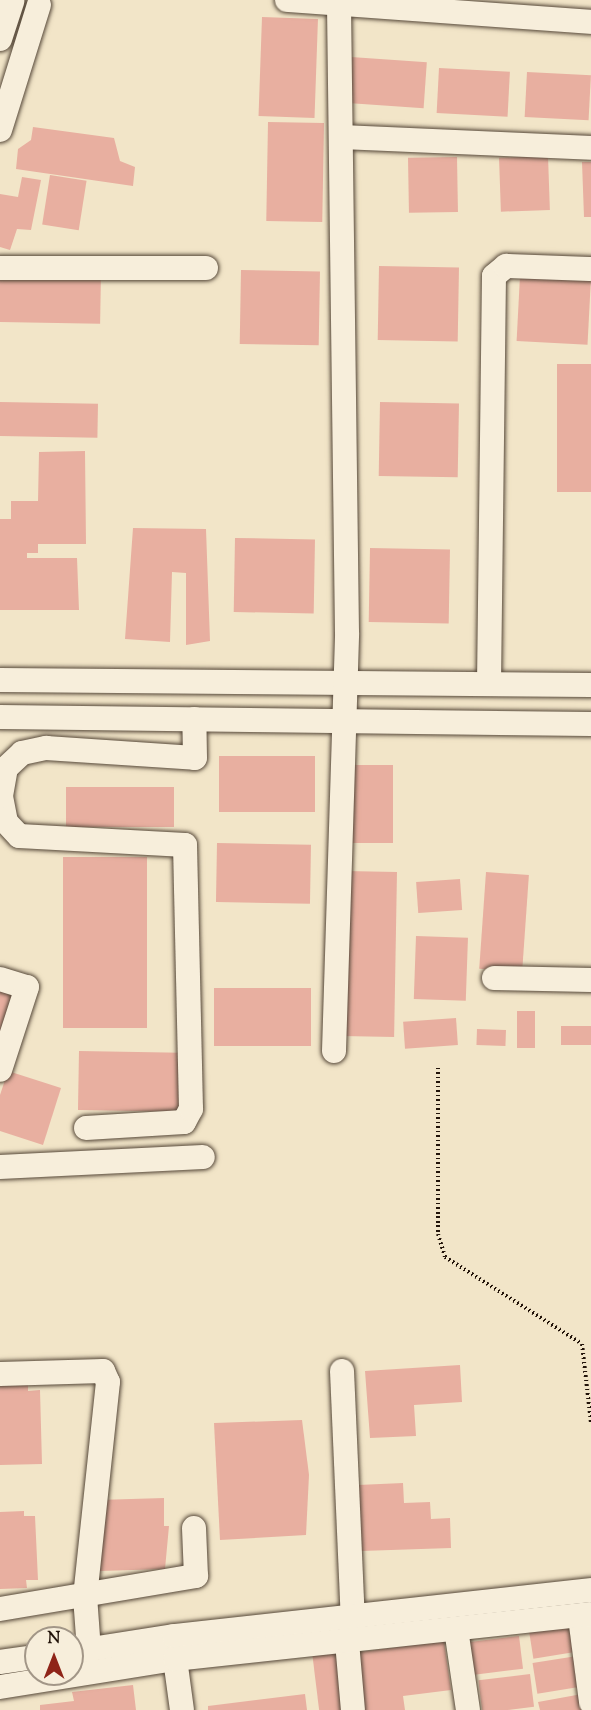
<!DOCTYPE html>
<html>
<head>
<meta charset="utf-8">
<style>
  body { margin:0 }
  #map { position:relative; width:591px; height:1710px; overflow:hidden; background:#f2e5c8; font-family:"Sorts Mill Goudy",serif }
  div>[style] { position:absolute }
  .building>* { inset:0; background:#e8afa0; transform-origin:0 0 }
  .path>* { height:4px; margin-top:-2px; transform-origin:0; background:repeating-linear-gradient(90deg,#221309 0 1.5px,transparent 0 4.5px) }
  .roads { filter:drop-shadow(0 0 2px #564839) drop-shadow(0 0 2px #564839) }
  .minor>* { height:24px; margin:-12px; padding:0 12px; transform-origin:12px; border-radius:12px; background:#f7eedb }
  span { translate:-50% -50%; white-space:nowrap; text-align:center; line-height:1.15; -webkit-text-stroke:5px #f7eedb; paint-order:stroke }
  .north { position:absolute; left:24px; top:1626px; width:60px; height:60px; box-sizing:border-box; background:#f7eedb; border:2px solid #a29687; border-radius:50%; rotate:0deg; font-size:16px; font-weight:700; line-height:24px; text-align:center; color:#221309 }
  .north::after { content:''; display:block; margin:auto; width:21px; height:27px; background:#8f2418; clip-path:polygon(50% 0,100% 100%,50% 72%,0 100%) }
</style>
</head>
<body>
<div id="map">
  <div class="building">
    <i style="left:262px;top:17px;width:56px;height:99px;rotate:2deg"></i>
    <i style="left:351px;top:57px;width:76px;height:46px;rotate:4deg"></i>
    <i style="left:439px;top:68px;width:71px;height:45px;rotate:3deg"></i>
    <i style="left:527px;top:72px;width:64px;height:45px;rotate:3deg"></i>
    <i style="left:268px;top:122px;width:56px;height:99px;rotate:1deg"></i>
    <i style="clip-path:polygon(33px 127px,114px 138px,120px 161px,135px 167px,133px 186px,16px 169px,18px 149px,31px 140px)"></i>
    <i style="left:548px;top:156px;width:54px;height:49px;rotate:88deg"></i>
    <i style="left:457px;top:157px;width:55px;height:49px;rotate:89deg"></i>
    <i style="clip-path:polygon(582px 162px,591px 162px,591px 217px,584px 217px)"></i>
    <i style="left:50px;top:175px;width:37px;height:50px;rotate:9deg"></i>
    <i style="clip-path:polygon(22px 177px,41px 180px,31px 230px,17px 229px,10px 250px,0 247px,0 194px,18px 197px)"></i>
    <i style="left:379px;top:266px;width:80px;height:74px;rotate:1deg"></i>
    <i style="left:241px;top:270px;width:79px;height:74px;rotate:1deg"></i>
    <i style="left:0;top:271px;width:101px;height:51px;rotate:1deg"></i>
    <i style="left:520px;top:276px;width:71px;height:65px;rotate:3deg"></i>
    <i style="left:591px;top:364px;width:128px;height:34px;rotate:90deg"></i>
    <i style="left:0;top:402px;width:98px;height:34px;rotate:1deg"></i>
    <i style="left:380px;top:402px;width:79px;height:74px;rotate:1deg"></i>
    <i style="clip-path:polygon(85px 451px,86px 544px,38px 544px,38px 553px,27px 553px,27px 558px,77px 558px,79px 610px,0 610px,0 519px,11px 519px,11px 501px,38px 501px,39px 452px)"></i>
    <i style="clip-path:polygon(133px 528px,206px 529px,210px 641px,186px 645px,186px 573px,172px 572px,170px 642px,125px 639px)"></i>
    <i style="left:235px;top:538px;width:80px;height:74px;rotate:1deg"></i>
    <i style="left:370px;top:548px;width:80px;height:74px;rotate:1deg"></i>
    <i style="left:219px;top:756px;width:96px;height:56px"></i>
    <i style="left:351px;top:765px;width:42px;height:78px"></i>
    <i style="left:66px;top:787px;width:108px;height:40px"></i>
    <i style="left:217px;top:843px;width:94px;height:59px;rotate:1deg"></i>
    <i style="left:63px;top:857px;width:84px;height:171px"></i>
    <i style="left:345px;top:871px;width:52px;height:165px;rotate:1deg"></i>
    <i style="left:486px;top:872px;width:43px;height:97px;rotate:4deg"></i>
    <i style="left:460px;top:879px;width:31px;height:44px;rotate:86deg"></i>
    <i style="left:416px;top:936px;width:52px;height:63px;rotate:2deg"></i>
    <i style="left:214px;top:988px;width:97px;height:58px"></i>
    <i style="clip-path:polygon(0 991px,12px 995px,1px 1031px,0 1031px)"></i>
    <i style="left:517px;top:1011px;width:18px;height:37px"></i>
    <i style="left:456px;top:1018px;width:27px;height:53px;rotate:86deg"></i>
    <i style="left:591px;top:1026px;width:19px;height:30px;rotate:90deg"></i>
    <i style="left:477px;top:1029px;width:29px;height:16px;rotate:2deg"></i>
    <i style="left:79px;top:1051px;width:102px;height:59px;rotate:1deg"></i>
    <i style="clip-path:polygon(8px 1071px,61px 1088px,43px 1145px,0 1131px,0 1095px)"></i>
    <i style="clip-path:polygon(460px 1365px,462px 1402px,414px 1405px,416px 1436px,370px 1438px,365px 1371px)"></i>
    <i style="clip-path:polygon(28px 1384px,28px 1391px,40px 1390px,42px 1464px,0 1465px,0 1385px)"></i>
    <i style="clip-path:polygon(302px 1420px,309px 1475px,306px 1535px,220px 1540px,214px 1423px)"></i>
    <i style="clip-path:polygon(403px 1483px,404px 1503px,430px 1502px,431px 1519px,450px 1518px,451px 1548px,361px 1551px,358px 1485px)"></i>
    <i style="clip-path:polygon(164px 1498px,164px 1526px,169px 1526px,165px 1569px,100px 1571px,98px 1500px)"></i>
    <i style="clip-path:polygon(24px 1511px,24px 1516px,35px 1516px,38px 1580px,26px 1580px,27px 1588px,0 1589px,0 1512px)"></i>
    <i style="left:573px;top:1621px;width:31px;height:45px;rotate:81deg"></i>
    <i style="left:519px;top:1636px;width:33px;height:53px;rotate:83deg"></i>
    <i style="clip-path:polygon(444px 1641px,451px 1690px,403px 1696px,405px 1710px,360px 1710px,352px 1653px)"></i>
    <i style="left:342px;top:1650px;width:60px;height:30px;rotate:83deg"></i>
    <i style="left:577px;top:1656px;width:31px;height:45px;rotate:81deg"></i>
    <i style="left:530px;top:1674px;width:33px;height:52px;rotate:83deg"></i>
    <i style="clip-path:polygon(133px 1685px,136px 1710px,40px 1710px,40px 1705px,74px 1701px,72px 1692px)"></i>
    <i style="clip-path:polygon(305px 1694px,307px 1710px,208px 1710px,208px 1706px)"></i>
    <i style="clip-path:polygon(582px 1694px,585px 1710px,540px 1710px,538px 1702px)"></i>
  </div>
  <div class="path">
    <i style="left:438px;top:1068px;width:166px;rotate:90deg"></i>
    <i style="left:438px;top:1234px;width:24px;rotate:73deg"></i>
    <i style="left:445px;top:1257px;width:162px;rotate:32.4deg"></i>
    <i style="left:582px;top:1344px;width:80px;rotate:83.5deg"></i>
  </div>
  <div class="roads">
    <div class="minor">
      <i style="left:287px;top:0;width:305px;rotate:4.1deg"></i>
      <i style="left:0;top:39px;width:40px;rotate:-72deg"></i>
      <i style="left:0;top:130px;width:131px;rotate:-72.7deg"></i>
      <i style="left:342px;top:137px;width:249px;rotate:2.5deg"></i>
      <i style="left:0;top:268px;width:206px"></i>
      <i style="left:0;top:680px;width:591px;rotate:0.48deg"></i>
      <i style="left:489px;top:684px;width:408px;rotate:-89.3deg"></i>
      <i style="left:494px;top:276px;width:16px;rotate:-40deg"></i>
      <i style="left:506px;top:266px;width:85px;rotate:2deg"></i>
      <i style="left:0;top:717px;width:591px;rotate:0.68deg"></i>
      <i style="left:494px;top:978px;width:97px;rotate:1.2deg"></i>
      <i style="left:0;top:979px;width:28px;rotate:17deg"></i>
      <i style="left:27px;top:987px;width:87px;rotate:108deg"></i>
      <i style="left:334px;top:1051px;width:418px;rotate:-88.2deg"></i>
      <i style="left:347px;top:633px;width:630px;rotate:-90.73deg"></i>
      <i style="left:86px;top:1128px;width:98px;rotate:-3.5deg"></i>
      <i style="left:184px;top:1122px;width:15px;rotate:-62deg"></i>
      <i style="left:191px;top:1109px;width:264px;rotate:-91.3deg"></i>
      <i style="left:185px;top:845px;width:166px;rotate:-176.9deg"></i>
      <i style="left:19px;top:836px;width:19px;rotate:-133deg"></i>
      <i style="left:6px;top:822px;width:26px;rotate:-101deg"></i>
      <i style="left:1px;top:796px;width:28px;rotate:-80deg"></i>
      <i style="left:6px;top:768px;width:22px;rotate:-43deg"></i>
      <i style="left:22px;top:753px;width:25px;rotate:-12deg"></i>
      <i style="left:46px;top:748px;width:149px;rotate:3.8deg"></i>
      <i style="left:195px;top:758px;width:39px;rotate:-91deg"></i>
      <i style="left:0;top:1167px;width:203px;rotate:-2.8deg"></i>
      <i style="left:342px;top:1371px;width:248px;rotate:87.5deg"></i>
      <i style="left:0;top:1374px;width:103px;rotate:-1.7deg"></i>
      <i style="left:103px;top:1371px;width:12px;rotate:66deg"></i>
      <i style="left:108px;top:1382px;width:215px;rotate:96.1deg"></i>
      <i style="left:85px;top:1596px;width:54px;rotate:85.8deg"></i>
      <i style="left:0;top:1609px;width:199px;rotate:-9.6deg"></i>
      <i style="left:196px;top:1576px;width:48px;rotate:-92.4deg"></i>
      <i style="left:580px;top:1617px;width:86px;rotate:82.6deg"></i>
      <i style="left:456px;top:1629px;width:82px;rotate:81.6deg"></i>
      <i style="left:347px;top:1642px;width:68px;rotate:85deg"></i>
      <i style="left:72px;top:1652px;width:103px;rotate:-8.9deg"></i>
      <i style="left:174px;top:1636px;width:420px;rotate:-6.3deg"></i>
      <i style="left:175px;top:1659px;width:51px;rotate:82.2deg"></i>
      <i style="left:0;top:1662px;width:36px;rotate:-8deg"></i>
      <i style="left:0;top:1687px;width:177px;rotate:-9.1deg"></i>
      <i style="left:175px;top:1659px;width:418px;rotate:-6.2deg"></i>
    </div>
  </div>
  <div class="north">N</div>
</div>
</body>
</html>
